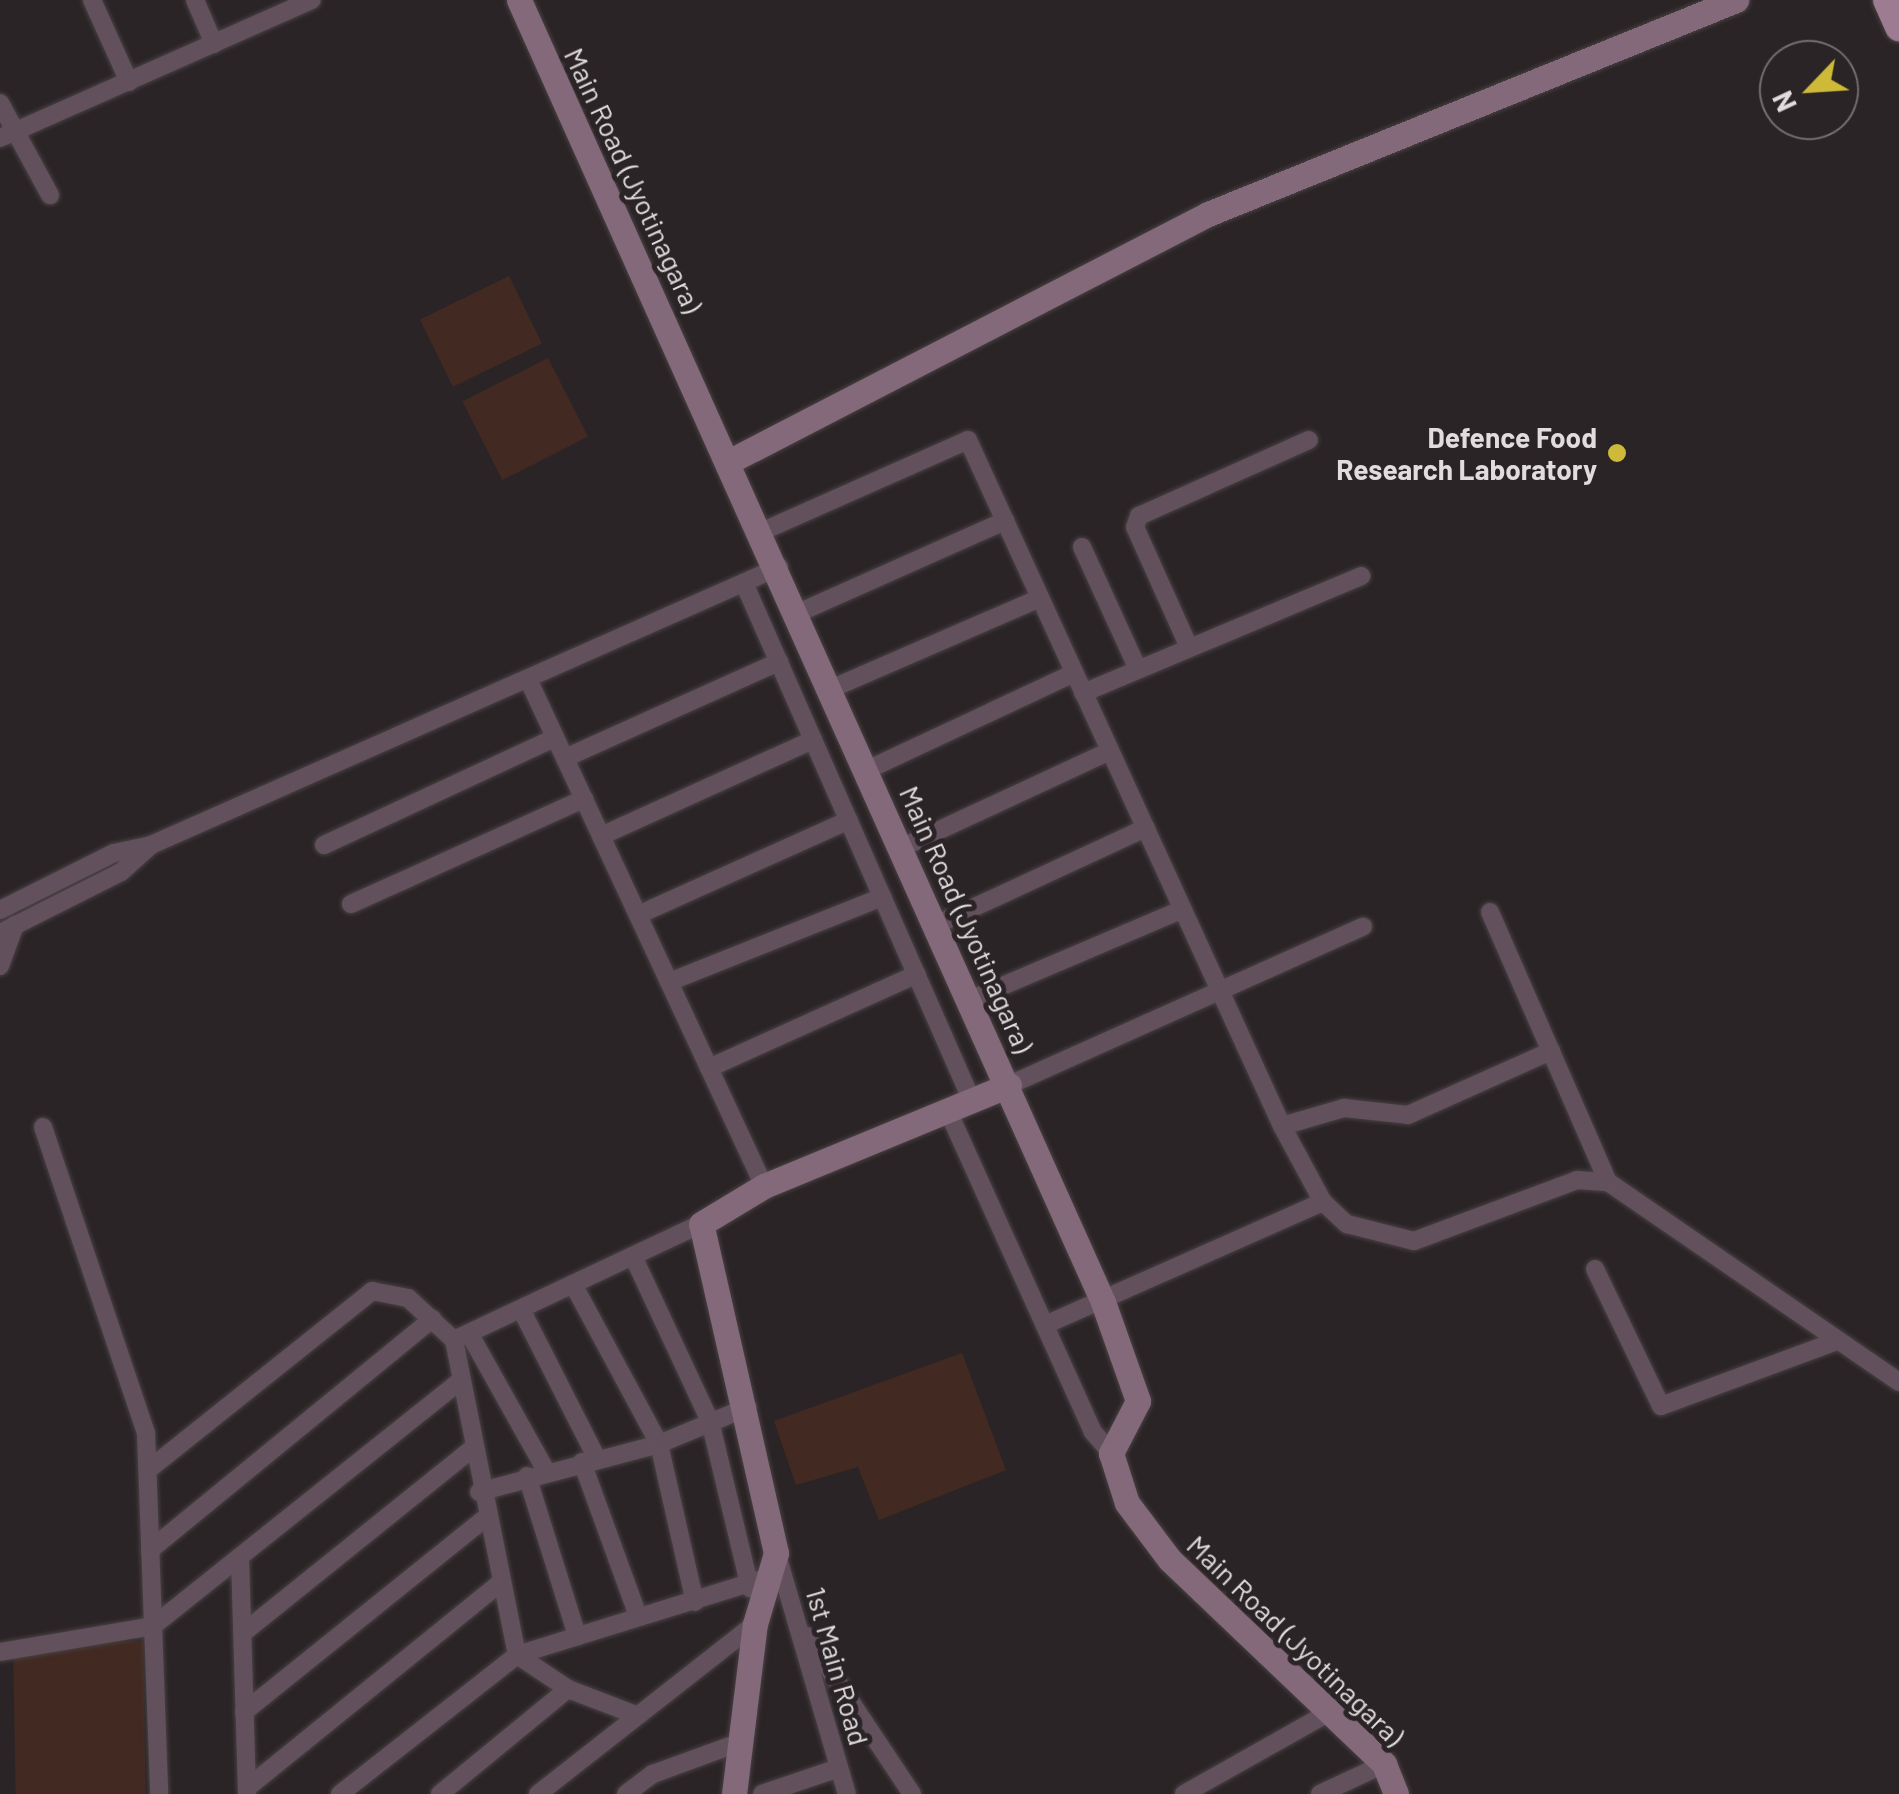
<!DOCTYPE html>
<html>
<head>
<meta charset="utf-8">
<style>
  body { margin:0 }
  #map { position:relative; width:1899px; height:1794px; overflow:hidden; background:#2b2426; font-family:Barlow,sans-serif }
  div>[style] { position:absolute }
  .green>* { inset:0; background:#422a22; transform-origin:0 0 }
  .roads { filter:drop-shadow(0 0 2px #484143) drop-shadow(0 0 2px #484143) }
  .street>* { height:18px; margin:-9px; padding:0 9px; transform-origin:9px; border-radius:9px; background:#62515c }
  .secondary>* { height:25px; margin:-12.5px; padding:0 12.5px; transform-origin:12.5px; border-radius:12.5px; background:#836979 }
  .primary>* { height:28px; margin:-14px; padding:0 14px; transform-origin:14px; border-radius:14px; background:#9d7b90 }
  .dots>* { width:28px; height:28px; translate:-50% -50%; box-sizing:border-box; border:5px solid #2b2426; border-radius:50% }
  span { translate:-50% -50%; white-space:nowrap; text-align:center; line-height:1.15; -webkit-text-stroke:10px #2b2426; paint-order:stroke }
  .street-label { font-size:28px; color:#e1dcde }
  .poi-label { font-size:28px; color:#e1dcde; font-weight:700 }
  .right { translate:-100% -50%; text-align:right }
  .north { position:absolute; left:1759px; top:40px; width:100px; height:100px; box-sizing:border-box; background:#2b2426; border:2px solid #746e70; border-radius:50%; rotate:245deg; font-size:28px; font-weight:700; line-height:40px; text-align:center; color:#e1dcde }
  .north::after { content:''; display:block; margin:auto; width:35px; height:45px; background:#ceb938; clip-path:polygon(50% 0,100% 100%,50% 72%,0 100%) }
</style>
</head>
<body>
<div id="map">
  <div class="green">
    <i style="left:509px;top:276px;width:75px;height:99px;rotate:64deg"></i>
    <i style="left:548px;top:358px;width:88px;height:96px;rotate:63deg"></i>
    <i style="clip-path:polygon(962px 1353px,1006px 1470px,879px 1520px,858px 1467px,796px 1485px,774px 1421px)"></i>
    <i style="left:143px;top:1641px;width:153px;height:130px;rotate:89deg"></i>
  </div>
  <div class="roads">
    <div class="street">
      <i style="left:92px;top:0;width:90px;rotate:65.7deg"></i>
      <i style="left:195px;top:0;width:48px;rotate:66.6deg"></i>
      <i style="left:0;top:103px;width:105px;rotate:61.5deg"></i>
      <i style="left:0;top:138px;width:341px;rotate:-23.9deg"></i>
      <i style="left:763px;top:531px;width:224px;rotate:-23.9deg"></i>
      <i style="left:968px;top:440px;width:754px;rotate:65.41deg"></i>
      <i style="left:1282px;top:1126px;width:86px;rotate:61.7deg"></i>
      <i style="left:1323px;top:1202px;width:33px;rotate:43deg"></i>
      <i style="left:1347px;top:1224px;width:69px;rotate:14.2deg"></i>
      <i style="left:1414px;top:1241px;width:174px;rotate:-20.5deg"></i>
      <i style="left:1577px;top:1180px;width:31px;rotate:4deg"></i>
      <i style="left:1608px;top:1182px;width:353px;rotate:34.5deg"></i>
      <i style="left:1082px;top:547px;width:132px;rotate:65.4deg"></i>
      <i style="left:744px;top:583px;width:566px;rotate:66.24deg"></i>
      <i style="left:798px;top:613px;width:227px;rotate:-24deg"></i>
      <i style="left:1188px;top:645px;width:129px;rotate:-114.2deg"></i>
      <i style="left:1135px;top:527px;width:12px;rotate:-70deg"></i>
      <i style="left:1139px;top:516px;width:186px;rotate:-24.1deg"></i>
      <i style="left:528px;top:679px;width:559px;rotate:65.04deg"></i>
      <i style="left:833px;top:688px;width:226px;rotate:-23.5deg"></i>
      <i style="left:1083px;top:693px;width:302px;rotate:-22.8deg"></i>
      <i style="left:565px;top:758px;width:235px;rotate:-24.2deg"></i>
      <i style="left:867px;top:770px;width:229px;rotate:-25.1deg"></i>
      <i style="left:601px;top:836px;width:233px;rotate:-24.4deg"></i>
      <i style="left:151px;top:845px;width:687px;rotate:-23.88deg"></i>
      <i style="left:324px;top:845px;width:255px;rotate:-24.9deg"></i>
      <i style="left:903px;top:847px;width:228px;rotate:-24.9deg"></i>
      <i style="left:351px;top:904px;width:256px;rotate:-24.3deg"></i>
      <i style="left:0;top:910px;width:127px;rotate:-26.6deg"></i>
      <i style="left:114px;top:853px;width:38px;rotate:-12deg"></i>
      <i style="left:151px;top:845px;width:40px;rotate:138deg"></i>
      <i style="left:121px;top:872px;width:136px;rotate:153.2deg"></i>
      <i style="left:1490px;top:912px;width:295px;rotate:66.4deg"></i>
      <i style="left:638px;top:915px;width:231px;rotate:-24.2deg"></i>
      <i style="left:938px;top:924px;width:229px;rotate:-24.8deg"></i>
      <i style="left:0;top:966px;width:44px;rotate:-69.9deg"></i>
      <i style="left:669px;top:982px;width:230px;rotate:-21.7deg"></i>
      <i style="left:972px;top:999px;width:229px;rotate:-23.1deg"></i>
      <i style="left:709px;top:1068px;width:228px;rotate:-24.3deg"></i>
      <i style="left:1009px;top:1085px;width:388px;rotate:-24.1deg"></i>
      <i style="left:948px;top:1111px;width:352px;rotate:65.7deg"></i>
      <i style="left:1093px;top:1432px;width:28px;rotate:49deg"></i>
      <i style="left:1282px;top:1126px;width:65px;rotate:-16.2deg"></i>
      <i style="left:1344px;top:1108px;width:64px;rotate:6.2deg"></i>
      <i style="left:1408px;top:1115px;width:157px;rotate:-24.1deg"></i>
      <i style="left:43px;top:1127px;width:323px;rotate:71.4deg"></i>
      <i style="left:146px;top:1433px;width:361px;rotate:87.9deg"></i>
      <i style="left:633px;top:1256px;width:182px;rotate:65deg"></i>
      <i style="left:710px;top:1421px;width:172px;rotate:76.5deg"></i>
      <i style="left:1595px;top:1269px;width:152px;rotate:64.3deg"></i>
      <i style="left:1661px;top:1406px;width:188px;rotate:-20.3deg"></i>
      <i style="left:573px;top:1284px;width:182px;rotate:61.7deg"></i>
      <i style="left:659px;top:1444px;width:162px;rotate:77.2deg"></i>
      <i style="left:521px;top:1309px;width:168px;rotate:63.1deg"></i>
      <i style="left:1045px;top:1325px;width:304px;rotate:-23.9deg"></i>
      <i style="left:469px;top:1333px;width:156px;rotate:60.8deg"></i>
      <i style="left:454px;top:1340px;width:273px;rotate:-25.2deg"></i>
      <i style="left:582px;top:1462px;width:164px;rotate:70deg"></i>
      <i style="left:148px;top:1470px;width:287px;rotate:-38.6deg"></i>
      <i style="left:372px;top:1291px;width:37px;rotate:11deg"></i>
      <i style="left:408px;top:1298px;width:62px;rotate:42.4deg"></i>
      <i style="left:454px;top:1340px;width:321px;rotate:78.7deg"></i>
      <i style="left:517px;top:1655px;width:61px;rotate:33.7deg"></i>
      <i style="left:568px;top:1689px;width:73px;rotate:20.9deg"></i>
      <i style="left:527px;top:1476px;width:168px;rotate:72.6deg"></i>
      <i style="left:479px;top:1492px;width:186px;rotate:-14.9deg"></i>
      <i style="left:659px;top:1444px;width:96px;rotate:-22.6deg"></i>
      <i style="left:150px;top:1550px;width:365px;rotate:-39.3deg"></i>
      <i style="left:777px;top:1555px;width:249px;rotate:73.7deg"></i>
      <i style="left:240px;top:1557px;width:237px;rotate:88.3deg"></i>
      <i style="left:244px;top:1632px;width:292px;rotate:-38.8deg"></i>
      <i style="left:807px;top:1636px;width:190px;rotate:56.4deg"></i>
      <i style="left:0;top:1652px;width:155px;rotate:-9.6deg"></i>
      <i style="left:153px;top:1626px;width:394px;rotate:-38.6deg"></i>
      <i style="left:244px;top:1712px;width:308px;rotate:-38.8deg"></i>
      <i style="left:247px;top:1788px;width:324px;rotate:-39deg"></i>
      <i style="left:340px;top:1794px;width:225px;rotate:-38.1deg"></i>
      <i style="left:517px;top:1655px;width:264px;rotate:-17.2deg"></i>
      <i style="left:440px;top:1794px;width:166px;rotate:-39.4deg"></i>
      <i style="left:538px;top:1794px;width:276px;rotate:-38.1deg"></i>
      <i style="left:626px;top:1794px;width:34px;rotate:-37deg"></i>
      <i style="left:653px;top:1774px;width:87px;rotate:-20.1deg"></i>
      <i style="left:762px;top:1794px;width:81px;rotate:-18.7deg"></i>
      <i style="left:1184px;top:1794px;width:171px;rotate:-29.4deg"></i>
      <i style="left:1320px;top:1794px;width:71px;rotate:-25.1deg"></i>
    </div>
    <div class="secondary">
      <i style="left:519px;top:0;width:1427px;rotate:65.84deg"></i>
      <i style="left:1103px;top:1302px;width:105px;rotate:70.5deg"></i>
      <i style="left:1138px;top:1401px;width:59px;rotate:117.4deg"></i>
      <i style="left:1111px;top:1453px;width:52px;rotate:72.3deg"></i>
      <i style="left:1127px;top:1503px;width:71px;rotate:53deg"></i>
      <i style="left:1170px;top:1560px;width:296px;rotate:43.6deg"></i>
      <i style="left:1384px;top:1764px;width:32px;rotate:68deg"></i>
      <i style="left:730px;top:461px;width:538px;rotate:-27.33deg"></i>
      <i style="left:1208px;top:214px;width:570px;rotate:-22.06deg"></i>
      <i style="left:734px;top:1794px;width:171px;rotate:-83deg"></i>
      <i style="left:755px;top:1624px;width:74px;rotate:-73.5deg"></i>
      <i style="left:776px;top:1553px;width:337px;rotate:-102.8deg"></i>
      <i style="left:701px;top:1224px;width:74px;rotate:-31.1deg"></i>
      <i style="left:764px;top:1186px;width:265px;rotate:-22.4deg"></i>
    </div>
    <div class="primary">
      <i style="left:1887px;top:0;width:30px;rotate:66deg"></i>
    </div>
  </div>
  <div class="dots">
    <i style="left:1617px;top:453px;background:#ceb938"></i>
  </div>
  <div class="street-label">
    <span style="left:634px;top:180px;rotate:65deg">Main Road (Jyotinagara)</span>
    <span style="left:967px;top:919px;rotate:66deg">Main Road (Jyotinagara)</span>
    <span style="left:1296px;top:1640px;rotate:44deg">Main Road (Jyotinagara)</span>
    <span style="left:838px;top:1666px;rotate:74deg">1st Main Road</span>
  </div>
  <div class="poi-label">
    <span class="right" style="left:1597px;top:453px">Defence Food<br>Research Laboratory</span>
  </div>
  <div class="north">N</div>
</div>
</body>
</html>
